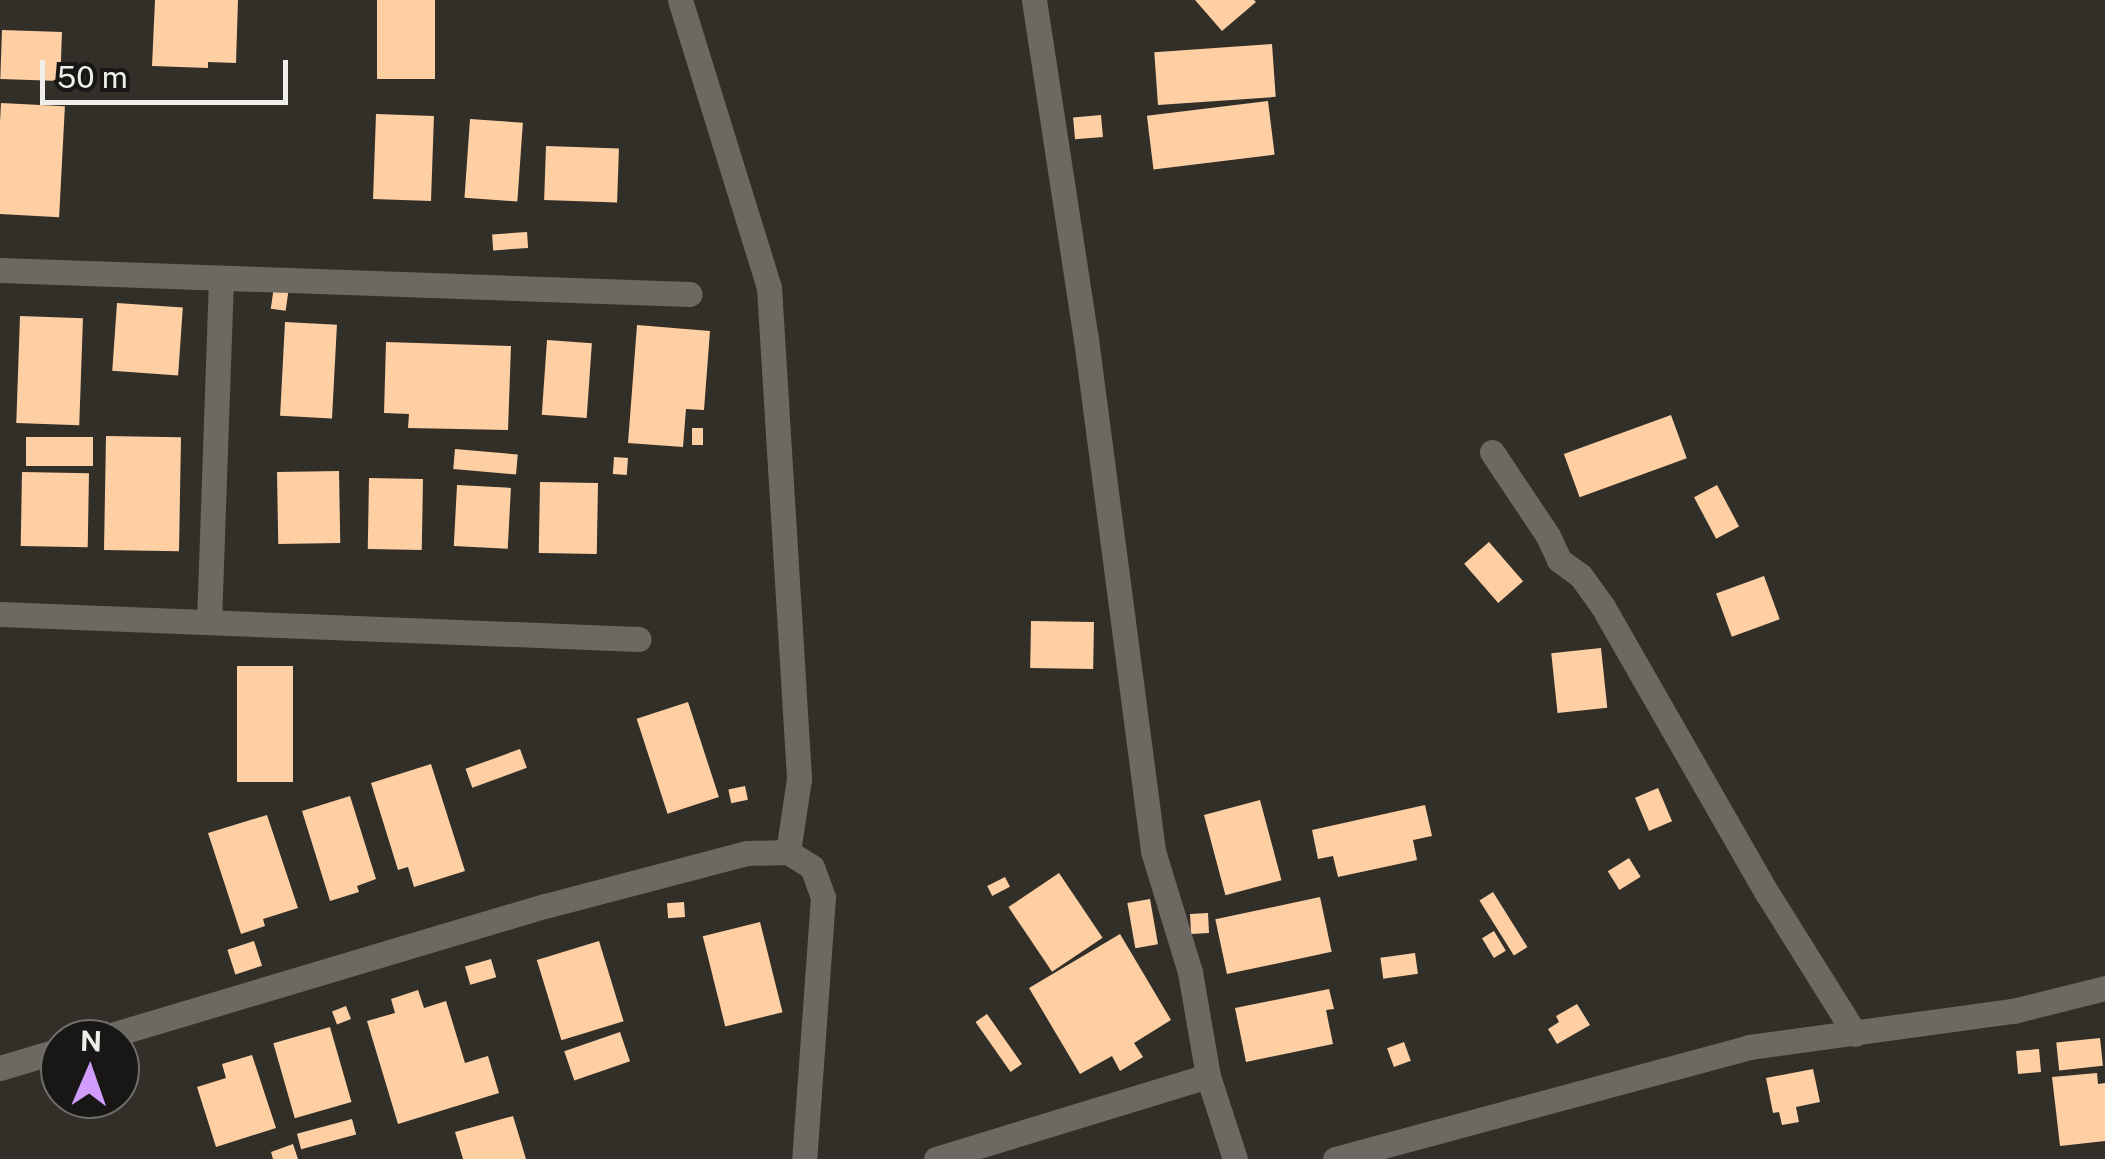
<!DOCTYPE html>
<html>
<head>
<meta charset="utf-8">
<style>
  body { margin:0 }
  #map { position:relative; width:2105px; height:1159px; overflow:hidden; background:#322f29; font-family:"Public Sans",sans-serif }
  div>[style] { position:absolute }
  .building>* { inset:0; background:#fecfa3; transform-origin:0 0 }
  .minor>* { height:25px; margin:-12.5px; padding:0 12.5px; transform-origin:12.5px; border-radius:12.5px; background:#6c6962 }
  span { translate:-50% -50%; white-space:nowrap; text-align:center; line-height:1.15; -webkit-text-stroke:10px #181715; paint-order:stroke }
  .north { position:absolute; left:40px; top:1019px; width:100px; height:100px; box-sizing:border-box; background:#181715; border:2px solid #6e6d6a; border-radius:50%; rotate:2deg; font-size:28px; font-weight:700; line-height:40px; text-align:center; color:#f0eeea }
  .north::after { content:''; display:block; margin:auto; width:35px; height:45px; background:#d09dff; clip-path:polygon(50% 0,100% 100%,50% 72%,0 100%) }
  .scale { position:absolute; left:40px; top:60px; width:248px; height:45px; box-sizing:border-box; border:5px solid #f0eeea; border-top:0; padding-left:12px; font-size:30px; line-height:35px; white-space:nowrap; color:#f0eeea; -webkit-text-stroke:8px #181715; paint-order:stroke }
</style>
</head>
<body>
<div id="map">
  <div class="building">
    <i style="clip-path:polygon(155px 0,238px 0,236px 63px,208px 62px,208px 68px,152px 66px)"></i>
    <i style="left:377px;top:0;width:58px;height:79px"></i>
    <i style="clip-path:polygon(1195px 0,1254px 0,1256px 2px,1222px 31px)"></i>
    <i style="left:2px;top:30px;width:60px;height:49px;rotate:2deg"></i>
    <i style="left:1272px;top:44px;width:53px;height:118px;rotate:86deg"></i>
    <i style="left:1268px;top:101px;width:54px;height:122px;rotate:83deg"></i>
    <i style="left:1px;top:103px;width:64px;height:111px;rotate:3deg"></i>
    <i style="left:376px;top:114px;width:58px;height:85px;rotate:2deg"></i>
    <i style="left:1101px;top:115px;width:22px;height:28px;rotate:85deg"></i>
    <i style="left:470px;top:119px;width:53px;height:79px;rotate:4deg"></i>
    <i style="left:546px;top:146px;width:73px;height:54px;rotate:2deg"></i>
    <i style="left:527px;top:232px;width:16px;height:35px;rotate:86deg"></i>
    <i style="left:274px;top:286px;width:15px;height:23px;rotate:8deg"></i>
    <i style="left:117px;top:303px;width:66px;height:68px;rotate:4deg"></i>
    <i style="left:20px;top:316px;width:63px;height:107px;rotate:2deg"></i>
    <i style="left:285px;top:322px;width:52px;height:94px;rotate:3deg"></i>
    <i style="clip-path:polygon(637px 325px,710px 331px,704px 410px,686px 409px,683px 447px,628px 443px)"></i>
    <i style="left:547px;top:340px;width:45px;height:75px;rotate:4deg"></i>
    <i style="clip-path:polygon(386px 342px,511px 346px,508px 430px,408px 428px,409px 414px,384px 413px)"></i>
    <i style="left:1671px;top:415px;width:46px;height:114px;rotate:70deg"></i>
    <i style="left:703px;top:428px;width:17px;height:11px;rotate:90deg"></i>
    <i style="left:106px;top:436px;width:75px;height:114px;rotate:1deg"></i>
    <i style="left:26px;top:437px;width:67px;height:29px"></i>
    <i style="left:455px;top:449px;width:63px;height:20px;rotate:5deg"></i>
    <i style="left:614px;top:457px;width:14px;height:17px;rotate:4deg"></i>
    <i style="left:339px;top:471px;width:72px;height:62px;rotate:89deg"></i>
    <i style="left:22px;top:472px;width:67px;height:74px;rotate:1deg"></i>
    <i style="left:369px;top:478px;width:54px;height:71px;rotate:1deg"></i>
    <i style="left:540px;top:482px;width:58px;height:71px;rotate:1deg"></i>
    <i style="left:457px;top:485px;width:54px;height:61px;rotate:3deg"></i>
    <i style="left:1717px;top:485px;width:47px;height:26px;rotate:62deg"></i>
    <i style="left:1489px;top:542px;width:52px;height:33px;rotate:49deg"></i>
    <i style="left:1764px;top:576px;width:46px;height:51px;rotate:70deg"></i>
    <i style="left:1031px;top:621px;width:63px;height:47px;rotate:1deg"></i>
    <i style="left:1601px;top:648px;width:60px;height:50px;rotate:84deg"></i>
    <i style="left:237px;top:666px;width:56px;height:116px"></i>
    <i style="left:688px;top:702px;width:100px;height:54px;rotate:72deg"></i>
    <i style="left:520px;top:749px;width:20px;height:58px;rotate:70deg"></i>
    <i style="clip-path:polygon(431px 764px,465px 871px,414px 887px,408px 867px,398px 870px,371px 783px)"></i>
    <i style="left:745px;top:786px;width:14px;height:17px;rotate:78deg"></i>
    <i style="left:1658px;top:788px;width:36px;height:25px;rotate:67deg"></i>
    <i style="clip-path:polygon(350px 796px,376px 879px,357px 886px,359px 892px,330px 901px,302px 811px)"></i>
    <i style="left:1260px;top:800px;width:83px;height:58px;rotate:75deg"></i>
    <i style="clip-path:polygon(1425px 805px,1432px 836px,1413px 840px,1417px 860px,1338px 877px,1333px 856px,1318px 859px,1312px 830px)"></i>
    <i style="clip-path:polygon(267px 815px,298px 908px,263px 919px,265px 926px,241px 934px,208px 833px)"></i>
    <i style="left:1629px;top:858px;width:22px;height:25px;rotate:58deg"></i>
    <i style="left:1059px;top:873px;width:78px;height:61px;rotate:56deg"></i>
    <i style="left:1005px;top:877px;width:11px;height:20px;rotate:63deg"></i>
    <i style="left:1493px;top:892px;width:65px;height:16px;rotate:58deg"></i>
    <i style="left:1320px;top:897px;width:56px;height:107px;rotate:78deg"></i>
    <i style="left:1150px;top:899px;width:46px;height:23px;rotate:80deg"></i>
    <i style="left:684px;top:902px;width:15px;height:17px;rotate:86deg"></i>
    <i style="left:1208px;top:913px;width:20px;height:18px;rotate:87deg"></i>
    <i style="left:760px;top:922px;width:93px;height:59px;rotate:76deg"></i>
    <i style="left:1494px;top:931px;width:23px;height:14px;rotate:59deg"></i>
    <i style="clip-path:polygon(1120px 934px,1171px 1020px,1134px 1043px,1143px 1057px,1120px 1071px,1112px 1056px,1080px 1074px,1029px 988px)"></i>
    <i style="left:254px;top:941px;width:26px;height:28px;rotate:72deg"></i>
    <i style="left:599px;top:941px;width:84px;height:65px;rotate:73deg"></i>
    <i style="left:1415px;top:953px;width:21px;height:35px;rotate:82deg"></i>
    <i style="left:491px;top:959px;width:19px;height:27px;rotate:74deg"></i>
    <i style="clip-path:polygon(1329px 989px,1334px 1009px,1326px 1010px,1333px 1044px,1246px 1062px,1235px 1008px)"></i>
    <i style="clip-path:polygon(418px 990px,424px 1008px,446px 1001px,465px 1063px,488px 1056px,499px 1093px,398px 1124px,367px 1021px,395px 1013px,391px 999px)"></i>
    <i style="clip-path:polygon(1577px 1004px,1590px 1025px,1557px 1044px,1548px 1029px,1559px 1022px,1556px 1016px)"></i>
    <i style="left:346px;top:1006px;width:14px;height:15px;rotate:69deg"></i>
    <i style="left:987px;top:1014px;width:61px;height:14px;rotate:55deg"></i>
    <i style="left:330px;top:1027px;width:78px;height:59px;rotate:74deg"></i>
    <i style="left:620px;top:1032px;width:31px;height:59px;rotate:71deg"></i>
    <i style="left:2100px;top:1038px;width:28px;height:44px;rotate:84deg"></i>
    <i style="left:1404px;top:1042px;width:20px;height:18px;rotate:70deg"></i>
    <i style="left:2039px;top:1049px;width:23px;height:23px;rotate:85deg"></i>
    <i style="clip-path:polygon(252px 1055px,276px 1128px,216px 1147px,197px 1087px,226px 1078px,222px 1064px)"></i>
    <i style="clip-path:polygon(1813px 1069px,1820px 1102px,1796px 1107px,1799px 1122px,1782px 1125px,1779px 1112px,1773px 1113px,1766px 1078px)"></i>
    <i style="clip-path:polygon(2097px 1073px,2098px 1084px,2105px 1083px,2105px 1141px,2060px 1146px,2052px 1077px)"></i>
    <i style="clip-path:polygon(513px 1116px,526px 1159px,463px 1159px,455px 1132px)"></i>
    <i style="left:352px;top:1119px;width:16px;height:57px;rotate:75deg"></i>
    <i style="clip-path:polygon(293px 1144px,298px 1159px,273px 1159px,271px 1152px)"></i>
  </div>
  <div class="minor">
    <i style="left:680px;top:0;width:300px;rotate:72.8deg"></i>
    <i style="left:769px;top:287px;width:493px;rotate:86.5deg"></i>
    <i style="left:799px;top:779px;width:74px;rotate:98.6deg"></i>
    <i style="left:1034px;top:0;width:343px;rotate:81.3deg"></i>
    <i style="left:1086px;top:339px;width:516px;rotate:82.54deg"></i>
    <i style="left:1153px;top:851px;width:127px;rotate:73deg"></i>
    <i style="left:1190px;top:972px;width:106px;rotate:80.2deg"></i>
    <i style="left:1208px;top:1076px;width:87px;rotate:72deg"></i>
    <i style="left:0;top:270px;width:690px;rotate:1.99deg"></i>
    <i style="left:1492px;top:452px;width:101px;rotate:56.3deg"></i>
    <i style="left:1548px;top:536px;width:26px;rotate:65deg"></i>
    <i style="left:1559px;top:560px;width:26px;rotate:36deg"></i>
    <i style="left:1580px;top:575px;width:39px;rotate:54deg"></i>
    <i style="left:1603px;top:607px;width:330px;rotate:60.2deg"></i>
    <i style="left:1767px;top:893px;width:166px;rotate:58deg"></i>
    <i style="left:0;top:614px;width:639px;rotate:2.24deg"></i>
    <i style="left:209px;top:622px;width:344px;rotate:-88deg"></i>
    <i style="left:98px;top:1039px;width:466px;rotate:-16.6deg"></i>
    <i style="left:545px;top:906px;width:209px;rotate:-14.7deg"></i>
    <i style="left:747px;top:853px;width:41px;rotate:-1.4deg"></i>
    <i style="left:788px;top:852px;width:28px;rotate:32deg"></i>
    <i style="left:812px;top:867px;width:32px;rotate:70deg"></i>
    <i style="left:823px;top:897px;width:263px;rotate:94.1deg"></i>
    <i style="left:0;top:1068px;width:63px;rotate:-16.7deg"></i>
    <i style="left:936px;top:1159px;width:284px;rotate:-17deg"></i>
    <i style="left:1335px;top:1159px;width:429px;rotate:-15.1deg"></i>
    <i style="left:1749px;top:1047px;width:266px;rotate:-7.8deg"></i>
    <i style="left:2013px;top:1011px;width:95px;rotate:-14deg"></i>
  </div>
  <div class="north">N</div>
  <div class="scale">50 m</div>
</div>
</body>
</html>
